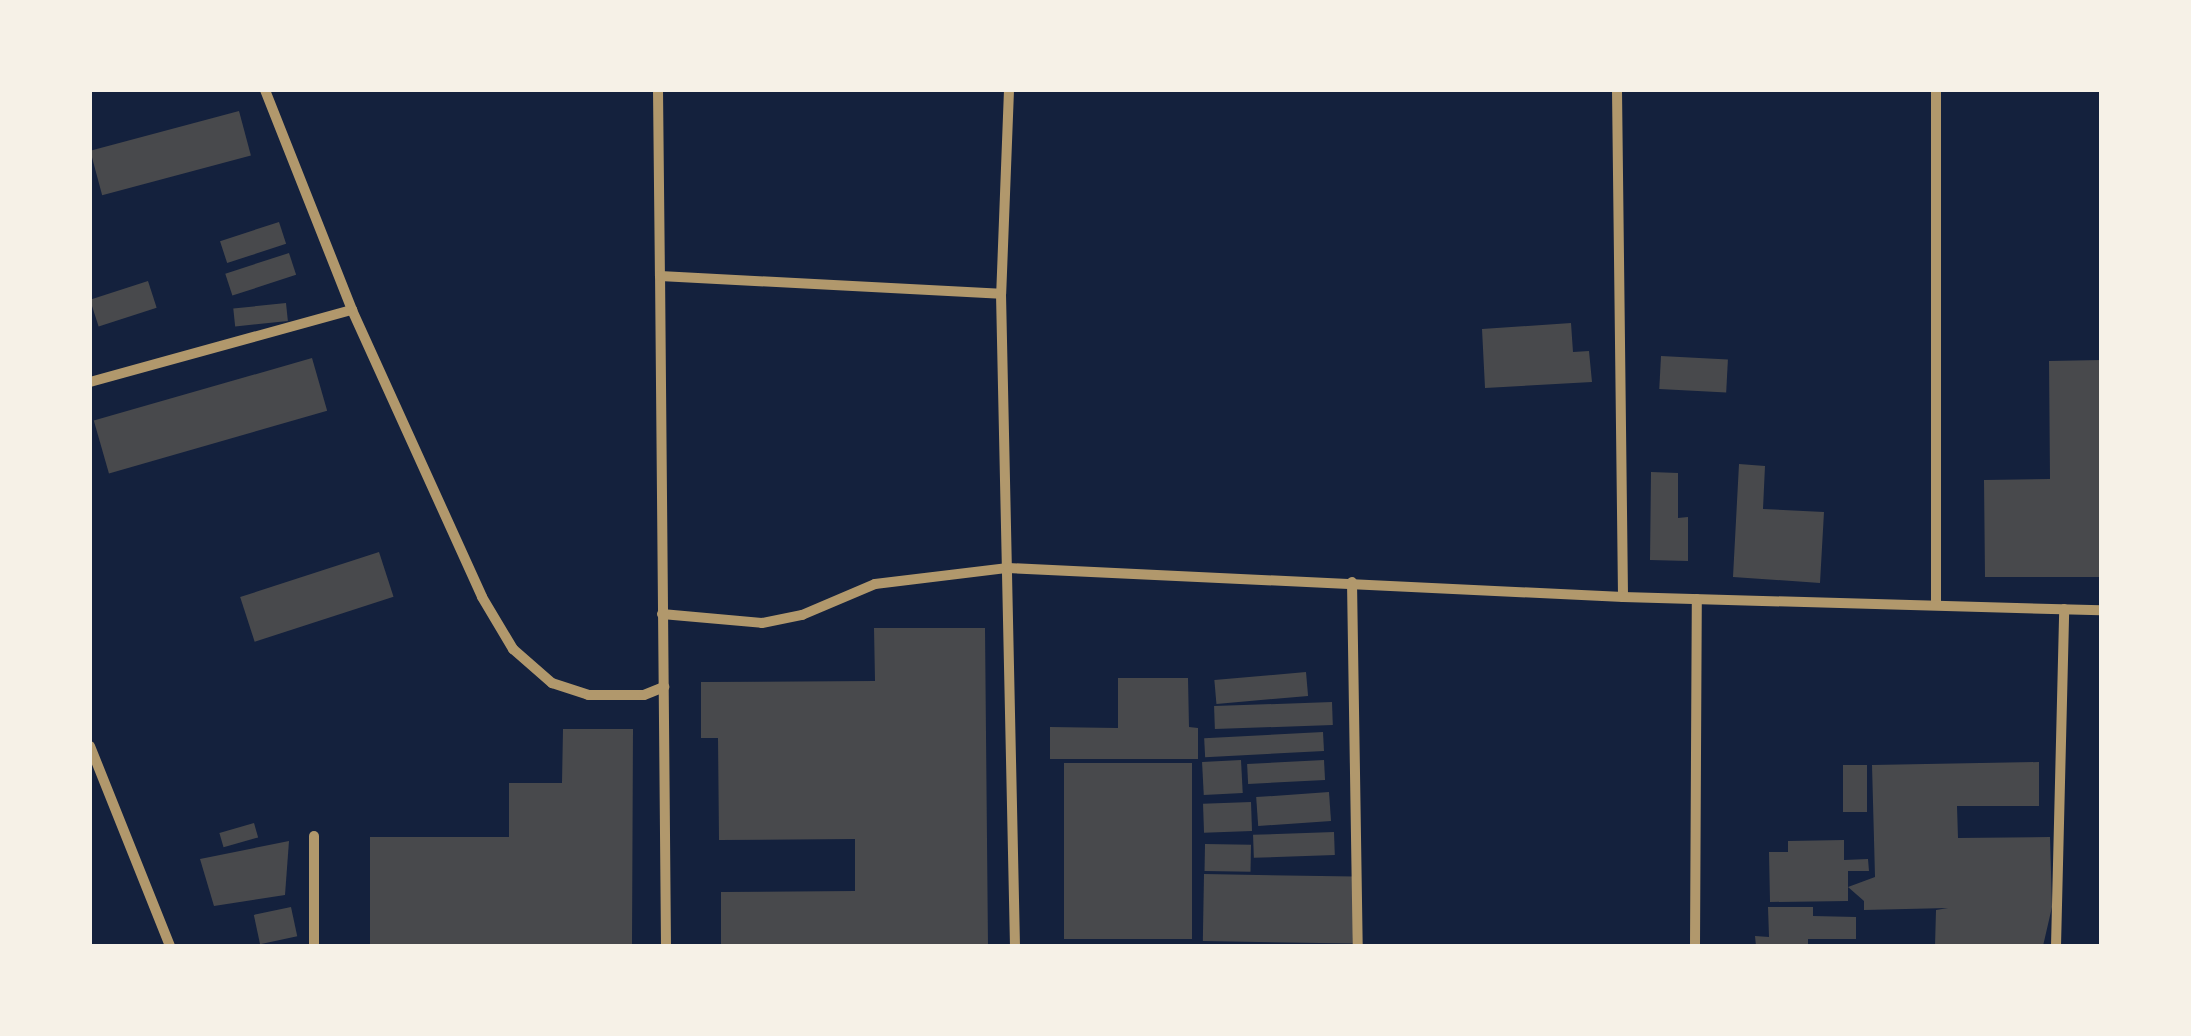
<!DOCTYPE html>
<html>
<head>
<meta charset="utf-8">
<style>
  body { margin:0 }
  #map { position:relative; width:2191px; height:1036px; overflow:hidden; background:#14213d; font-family:Helvetica,sans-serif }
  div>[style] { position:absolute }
  .building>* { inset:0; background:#48494c; transform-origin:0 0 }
  .minor>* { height:10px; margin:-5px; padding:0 5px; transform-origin:5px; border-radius:5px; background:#b1986c }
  span { translate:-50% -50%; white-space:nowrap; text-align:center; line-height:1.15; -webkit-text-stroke:9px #f6f1e7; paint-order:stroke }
  .frame { position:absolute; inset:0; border:92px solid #f6f1e7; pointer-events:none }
</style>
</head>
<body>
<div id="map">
  <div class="building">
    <i style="left:239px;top:111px;width:46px;height:154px;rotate:75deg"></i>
    <i style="left:279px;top:222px;width:23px;height:62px;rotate:72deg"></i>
    <i style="left:289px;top:253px;width:23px;height:67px;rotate:72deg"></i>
    <i style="left:148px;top:281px;width:28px;height:61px;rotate:72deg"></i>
    <i style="left:286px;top:303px;width:18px;height:53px;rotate:84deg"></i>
    <i style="clip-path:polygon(1571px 323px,1573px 352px,1589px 351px,1592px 382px,1485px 388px,1482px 329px)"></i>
    <i style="left:1661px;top:356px;width:67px;height:33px;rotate:3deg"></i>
    <i style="left:312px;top:358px;width:55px;height:227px;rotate:74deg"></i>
    <i style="clip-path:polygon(2101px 360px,2101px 577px,1985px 577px,1984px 480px,2050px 479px,2049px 361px)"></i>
    <i style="clip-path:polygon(1739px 464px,1765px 466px,1763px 509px,1824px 512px,1820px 583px,1733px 577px)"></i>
    <i style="clip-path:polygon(1651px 472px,1678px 473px,1678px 518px,1688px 517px,1688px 561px,1650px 560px)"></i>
    <i style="left:379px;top:552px;width:47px;height:146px;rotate:72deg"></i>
    <i style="clip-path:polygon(874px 628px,985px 628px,988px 946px,721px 946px,721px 892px,855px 891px,855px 839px,719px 840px,718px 738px,701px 738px,701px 682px,875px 681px)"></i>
    <i style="left:1306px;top:672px;width:24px;height:92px;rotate:85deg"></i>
    <i style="clip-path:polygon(1118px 678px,1188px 678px,1189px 727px,1198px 728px,1198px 759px,1050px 759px,1050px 727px,1118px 728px)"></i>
    <i style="left:1332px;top:702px;width:23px;height:118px;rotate:88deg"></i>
    <i style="clip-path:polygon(563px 729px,633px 729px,632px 946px,370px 946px,370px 837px,509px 837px,509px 783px,562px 783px)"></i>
    <i style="left:1323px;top:732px;width:19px;height:119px;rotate:87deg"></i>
    <i style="left:1241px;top:760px;width:33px;height:39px;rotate:87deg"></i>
    <i style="left:1324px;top:760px;width:20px;height:77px;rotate:87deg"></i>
    <i style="clip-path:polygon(2039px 762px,2039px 806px,1957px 806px,1958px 838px,2050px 837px,2052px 907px,2043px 946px,1935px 946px,1936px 910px,1948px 908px,1864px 910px,1864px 901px,1848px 887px,1875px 877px,1872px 765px)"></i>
    <i style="left:1064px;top:763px;width:128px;height:176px"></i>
    <i style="left:1843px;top:765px;width:24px;height:47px"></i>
    <i style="left:1329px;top:792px;width:29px;height:73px;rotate:86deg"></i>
    <i style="left:1251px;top:802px;width:29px;height:48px;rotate:88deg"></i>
    <i style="left:254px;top:823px;width:15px;height:36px;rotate:74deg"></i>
    <i style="left:1334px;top:832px;width:23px;height:81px;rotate:88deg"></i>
    <i style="clip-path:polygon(1844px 840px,1844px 860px,1868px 859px,1869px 871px,1848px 871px,1848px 901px,1770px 902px,1769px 852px,1788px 852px,1788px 841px)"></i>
    <i style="clip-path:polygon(289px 841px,285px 895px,214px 906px,200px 859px)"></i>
    <i style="left:1205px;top:844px;width:46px;height:27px;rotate:1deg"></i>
    <i style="left:1204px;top:874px;width:150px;height:67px;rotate:1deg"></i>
    <i style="left:291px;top:907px;width:30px;height:38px;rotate:78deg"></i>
    <i style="clip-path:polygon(1768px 907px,1813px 907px,1813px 916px,1856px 917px,1856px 939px,1808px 939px,1808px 946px,1756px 946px,1755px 936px,1769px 937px)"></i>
  </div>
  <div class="minor">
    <i style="left:265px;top:90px;width:237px;rotate:68.4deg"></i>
    <i style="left:352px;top:310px;width:315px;rotate:65.6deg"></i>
    <i style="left:482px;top:597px;width:61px;rotate:59.2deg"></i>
    <i style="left:513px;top:649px;width:52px;rotate:41.1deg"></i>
    <i style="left:552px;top:683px;width:38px;rotate:18deg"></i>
    <i style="left:588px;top:695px;width:56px"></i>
    <i style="left:644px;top:695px;width:22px;rotate:-22deg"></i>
    <i style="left:658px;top:90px;width:186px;rotate:89.4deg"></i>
    <i style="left:1009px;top:90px;width:204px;rotate:92.2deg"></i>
    <i style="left:1001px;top:294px;width:652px;rotate:88.77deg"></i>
    <i style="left:1617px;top:90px;width:507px;rotate:89.32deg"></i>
    <i style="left:1936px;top:90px;width:515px;rotate:90deg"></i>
    <i style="left:90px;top:382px;width:272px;rotate:-15.4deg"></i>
    <i style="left:1352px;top:582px;width:364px;rotate:89.1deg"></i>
    <i style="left:662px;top:614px;width:100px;rotate:5.1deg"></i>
    <i style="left:762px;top:623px;width:41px;rotate:-11.3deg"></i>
    <i style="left:802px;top:615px;width:79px;rotate:-23deg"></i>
    <i style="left:875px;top:584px;width:134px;rotate:-6.9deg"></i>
    <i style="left:1008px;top:568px;width:616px;rotate:2.7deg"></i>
    <i style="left:1623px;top:597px;width:478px;rotate:1.6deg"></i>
    <i style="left:90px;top:746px;width:215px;rotate:68.2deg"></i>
    <i style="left:314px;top:946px;width:110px;rotate:-90deg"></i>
    <i style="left:666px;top:946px;width:670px;rotate:-90.51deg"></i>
    <i style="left:660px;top:276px;width:341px;rotate:3deg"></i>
    <i style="left:1695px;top:946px;width:347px;rotate:-89.7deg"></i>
    <i style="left:2056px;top:946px;width:337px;rotate:-88.6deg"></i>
  </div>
  <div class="frame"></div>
</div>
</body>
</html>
